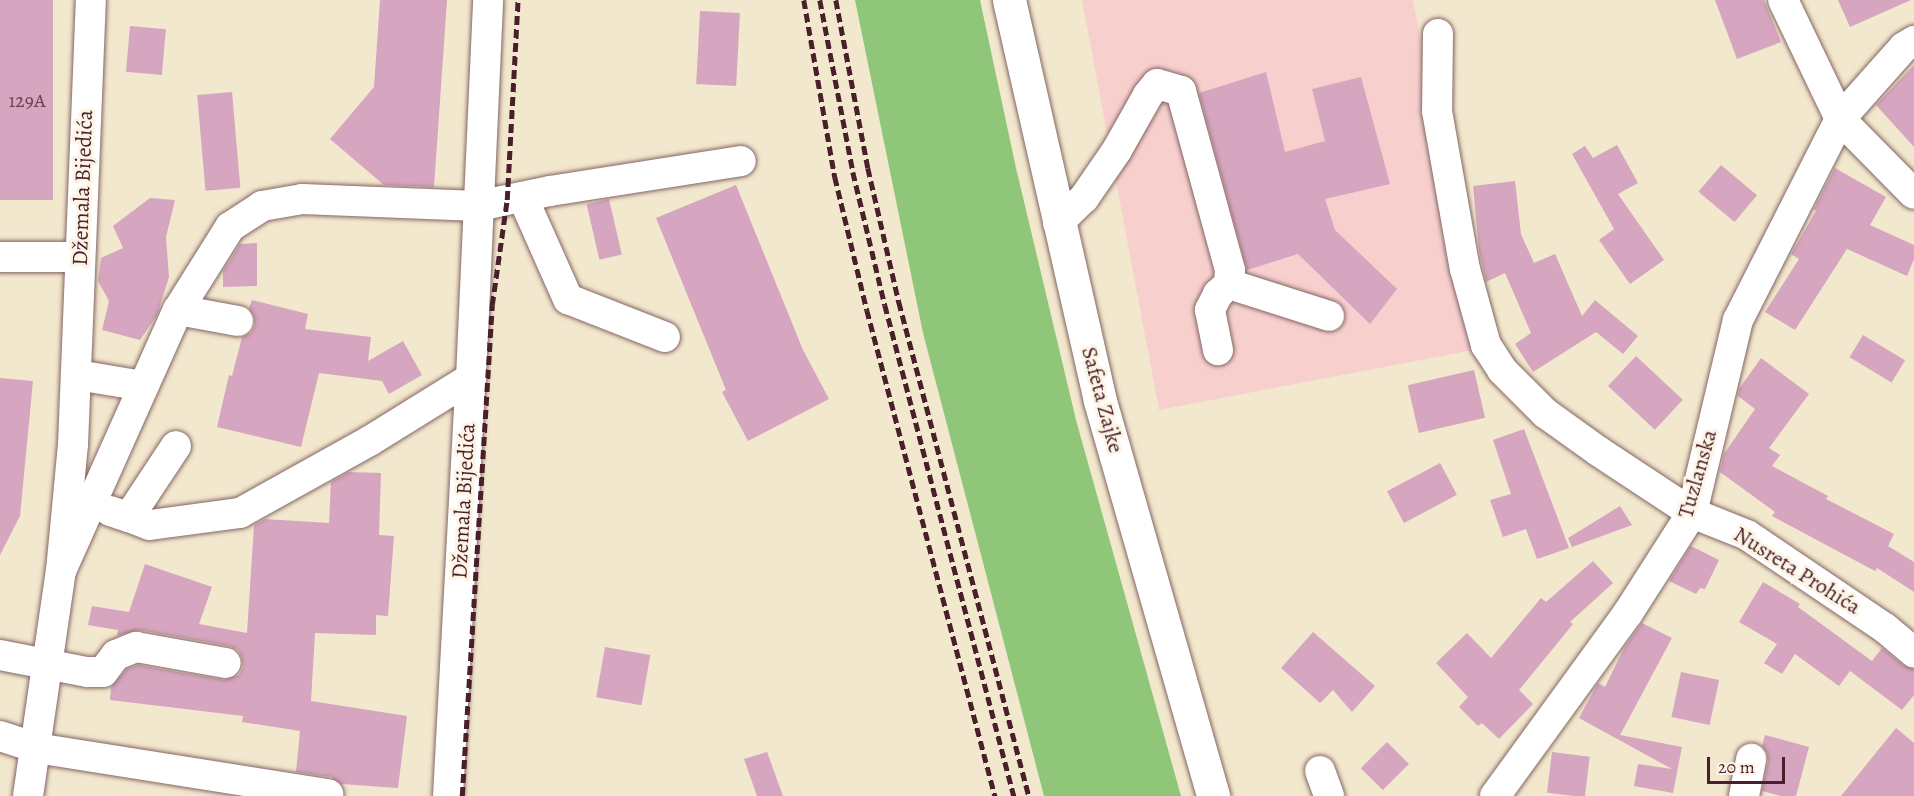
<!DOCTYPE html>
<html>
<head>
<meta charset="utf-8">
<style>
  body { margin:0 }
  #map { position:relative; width:1914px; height:796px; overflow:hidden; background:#f2e8cd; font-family:Alegreya,serif }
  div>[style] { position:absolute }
  .built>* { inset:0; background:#f7d0ce }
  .green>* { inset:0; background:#90c679 }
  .building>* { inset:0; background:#d6a5bf; transform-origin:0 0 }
  .roads { filter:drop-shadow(0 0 2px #856564) drop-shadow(0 0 2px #856564) }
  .minor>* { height:30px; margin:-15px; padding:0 15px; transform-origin:15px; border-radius:15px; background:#fff }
  .major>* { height:33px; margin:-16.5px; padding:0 16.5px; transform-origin:16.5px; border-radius:16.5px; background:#fff }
  .rail>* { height:4.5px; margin-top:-2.25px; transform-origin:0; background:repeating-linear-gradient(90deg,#4a1f2b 0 9px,transparent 0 13.5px) }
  span { translate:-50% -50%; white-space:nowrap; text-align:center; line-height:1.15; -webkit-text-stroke:6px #fcf5e5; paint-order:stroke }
  .number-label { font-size:20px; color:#6d4050 }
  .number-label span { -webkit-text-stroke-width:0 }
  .street-label { font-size:22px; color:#4a1f2b }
  .scale { position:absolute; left:1707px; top:757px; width:78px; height:27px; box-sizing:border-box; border:3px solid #4a1f2b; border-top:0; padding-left:8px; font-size:18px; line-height:21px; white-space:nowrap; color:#4a1f2b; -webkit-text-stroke:4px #fcf5e5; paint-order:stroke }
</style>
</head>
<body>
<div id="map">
  <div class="built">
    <i style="clip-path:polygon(1082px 0,1413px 0,1479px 349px,1159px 410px)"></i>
  </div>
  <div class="green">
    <i style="clip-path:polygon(855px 0,980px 0,1016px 168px,1076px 420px,1181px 796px,1044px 796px,923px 333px)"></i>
  </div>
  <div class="building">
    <i style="left:0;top:0;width:53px;height:200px"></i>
    <i style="clip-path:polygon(380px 0,447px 0,434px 187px,384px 185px,330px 139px,374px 87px)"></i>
    <i style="clip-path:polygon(1715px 0,1764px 0,1781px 42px,1737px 59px)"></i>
    <i style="clip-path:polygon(1838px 0,1911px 0,1850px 27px)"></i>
    <i style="left:700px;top:11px;width:40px;height:73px;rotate:3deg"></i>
    <i style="left:130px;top:26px;width:36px;height:46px;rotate:5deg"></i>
    <i style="clip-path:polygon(1914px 65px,1914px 147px,1876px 105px)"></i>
    <i style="clip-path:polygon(1266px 72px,1285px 152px,1325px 141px,1312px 89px,1361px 77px,1390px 184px,1325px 199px,1335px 230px,1397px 289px,1370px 324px,1298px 254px,1247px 270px,1199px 93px)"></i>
    <i style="left:232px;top:92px;width:96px;height:35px;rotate:85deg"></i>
    <i style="clip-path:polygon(1617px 145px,1638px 183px,1618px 194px,1664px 260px,1630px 284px,1599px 240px,1614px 229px,1572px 154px,1585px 146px,1593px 158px)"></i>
    <i style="left:1721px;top:165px;width:47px;height:35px;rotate:40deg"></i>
    <i style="clip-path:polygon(1835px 168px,1886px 197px,1870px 225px,1914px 245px,1914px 259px,1907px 276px,1847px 249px,1795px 330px,1765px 312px,1799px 259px,1791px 254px,1816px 211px,1814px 209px)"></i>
    <i style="clip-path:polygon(1515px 181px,1521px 234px,1534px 263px,1555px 254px,1582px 316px,1595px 300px,1638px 336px,1623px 354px,1596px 332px,1533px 372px,1515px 344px,1531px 333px,1505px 273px,1486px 282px,1479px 250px,1473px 186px)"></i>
    <i style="clip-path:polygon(736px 185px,803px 350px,829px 399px,748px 441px,722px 392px,726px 390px,656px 218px)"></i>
    <i style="clip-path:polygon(150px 198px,175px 200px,166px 237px,169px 277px,157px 315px,140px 340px,102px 330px,109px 301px,98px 281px,101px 258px,123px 248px,113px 226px)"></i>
    <i style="left:609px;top:199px;width:57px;height:23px;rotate:77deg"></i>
    <i style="clip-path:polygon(257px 243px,257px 286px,223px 287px,223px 271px,240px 244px)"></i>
    <i style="clip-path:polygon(252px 300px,308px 314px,305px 329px,371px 337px,368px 361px,403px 341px,422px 375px,389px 394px,382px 381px,319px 373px,301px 447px,217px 427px,229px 375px,232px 376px,242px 337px,251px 333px,255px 325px,254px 316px,249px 308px)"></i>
    <i style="left:1863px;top:335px;width:49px;height:26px;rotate:31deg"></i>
    <i style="left:1636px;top:356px;width:64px;height:41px;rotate:43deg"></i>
    <i style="clip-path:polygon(1761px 358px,1809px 394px,1769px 448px,1780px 455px,1772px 466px,1828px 496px,1826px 499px,1894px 534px,1888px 546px,1914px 562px,1914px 592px,1877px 568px,1875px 571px,1772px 516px,1775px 512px,1720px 472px,1724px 454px,1755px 409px,1738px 396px,1739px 389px)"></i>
    <i style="left:1474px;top:370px;width:49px;height:68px;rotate:77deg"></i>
    <i style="clip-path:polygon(0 378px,33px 381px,20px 516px,0 555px)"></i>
    <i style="clip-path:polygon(1524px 429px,1569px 548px,1537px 559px,1526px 529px,1503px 537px,1490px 500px,1511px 494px,1493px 440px)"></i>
    <i style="left:1440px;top:463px;width:36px;height:60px;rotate:62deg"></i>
    <i style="clip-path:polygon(349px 472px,381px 473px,379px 535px,394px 536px,388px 616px,376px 615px,376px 635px,315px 633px,311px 701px,407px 716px,398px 788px,341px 784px,331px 777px,296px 772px,300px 731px,242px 722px,243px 716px,110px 700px,111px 687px,127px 669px,138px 665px,224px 680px,239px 675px,243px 667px,242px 658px,238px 650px,229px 646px,139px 630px,117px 636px,118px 630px,88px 625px,92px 606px,129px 612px,145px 564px,212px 587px,199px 624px,247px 633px,254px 525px,265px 519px,329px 523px,331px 482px)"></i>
    <i style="clip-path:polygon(1620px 506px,1632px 525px,1572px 547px,1568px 538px)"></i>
    <i style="clip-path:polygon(1691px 546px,1719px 560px,1705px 589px,1700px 588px,1696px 594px,1669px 581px)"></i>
    <i style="clip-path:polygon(1593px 561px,1613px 583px,1570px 622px,1573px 624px,1519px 690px,1533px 704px,1499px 739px,1482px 723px,1478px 726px,1459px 707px,1468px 697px,1436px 663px,1467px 633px,1491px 658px,1541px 598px,1546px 602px)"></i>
    <i style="clip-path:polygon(1763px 582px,1800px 604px,1798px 607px,1872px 661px,1882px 648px,1903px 665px,1914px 669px,1914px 695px,1902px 710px,1850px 671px,1839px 686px,1795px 654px,1782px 674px,1764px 663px,1777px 644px,1739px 622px)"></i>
    <i style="clip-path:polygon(1642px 623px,1672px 638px,1620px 735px,1682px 747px,1673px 793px,1634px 786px,1638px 764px,1672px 769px,1579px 718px,1598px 683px,1605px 687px,1624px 648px)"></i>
    <i style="clip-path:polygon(1313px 632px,1375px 686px,1352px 712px,1333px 690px,1320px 703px,1281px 668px)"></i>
    <i style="left:605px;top:647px;width:46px;height:51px;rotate:10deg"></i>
    <i style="left:1681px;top:672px;width:39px;height:46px;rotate:12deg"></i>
    <i style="clip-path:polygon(1896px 728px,1914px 743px,1914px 796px,1841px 796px)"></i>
    <i style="clip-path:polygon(1765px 735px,1809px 747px,1796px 796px,1781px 796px,1762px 791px,1768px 762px,1767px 753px,1762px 746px)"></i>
    <i style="left:1387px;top:742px;width:31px;height:37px;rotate:45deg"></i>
    <i style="clip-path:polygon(767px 752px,783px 796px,757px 796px,744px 759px)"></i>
    <i style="left:1552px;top:752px;width:38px;height:41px;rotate:7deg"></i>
  </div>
  <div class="roads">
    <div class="minor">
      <i style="left:1783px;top:0;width:132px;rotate:64.4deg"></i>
      <i style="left:1840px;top:119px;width:105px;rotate:45.4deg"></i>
      <i style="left:1438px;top:34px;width:77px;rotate:90.7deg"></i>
      <i style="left:1437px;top:111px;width:160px;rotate:80deg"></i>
      <i style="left:1465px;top:269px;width:79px;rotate:74.6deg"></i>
      <i style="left:1486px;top:345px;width:30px;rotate:57deg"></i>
      <i style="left:1502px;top:370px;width:61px;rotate:45deg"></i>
      <i style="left:1545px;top:413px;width:65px;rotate:35.6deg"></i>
      <i style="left:1598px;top:451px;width:113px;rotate:33.4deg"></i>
      <i style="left:1692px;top:513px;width:59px;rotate:21.8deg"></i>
      <i style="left:1747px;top:535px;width:166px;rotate:34deg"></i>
      <i style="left:1885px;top:628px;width:38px;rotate:40deg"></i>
      <i style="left:523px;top:198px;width:111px;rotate:66deg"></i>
      <i style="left:568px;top:299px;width:104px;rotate:21.4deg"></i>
      <i style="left:1058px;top:223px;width:36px;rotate:-44deg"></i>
      <i style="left:1084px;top:198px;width:58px;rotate:-55.5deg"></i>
      <i style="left:1117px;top:150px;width:63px;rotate:-60.6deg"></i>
      <i style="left:1148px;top:95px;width:14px;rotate:-51deg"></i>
      <i style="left:1157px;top:84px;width:25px;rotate:16deg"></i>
      <i style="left:1181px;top:91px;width:186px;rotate:74.7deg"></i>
      <i style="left:1230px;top:270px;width:14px;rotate:94deg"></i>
      <i style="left:1229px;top:284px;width:15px;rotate:138deg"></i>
      <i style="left:1218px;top:294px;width:18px;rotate:117deg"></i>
      <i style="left:1210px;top:310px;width:41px;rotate:78.7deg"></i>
      <i style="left:0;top:257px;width:80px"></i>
      <i style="left:1229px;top:284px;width:105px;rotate:17.7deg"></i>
      <i style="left:178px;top:310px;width:61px;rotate:10.4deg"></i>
      <i style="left:77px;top:375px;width:67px;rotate:9.5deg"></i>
      <i style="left:110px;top:511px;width:20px;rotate:18deg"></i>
      <i style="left:129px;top:517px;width:85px;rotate:-56.5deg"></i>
      <i style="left:129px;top:517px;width:22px;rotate:21deg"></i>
      <i style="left:150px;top:525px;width:91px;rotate:-7.6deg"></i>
      <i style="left:240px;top:513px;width:150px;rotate:-29.1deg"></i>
      <i style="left:371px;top:440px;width:118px;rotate:-31.8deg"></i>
      <i style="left:61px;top:571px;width:286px;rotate:-65.9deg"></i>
      <i style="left:178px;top:310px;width:98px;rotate:-57.9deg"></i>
      <i style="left:230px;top:227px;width:38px;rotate:-33deg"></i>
      <i style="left:262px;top:206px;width:41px;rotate:-9.9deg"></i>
      <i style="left:302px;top:199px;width:176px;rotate:2.3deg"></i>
      <i style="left:478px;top:206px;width:74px;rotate:-11.8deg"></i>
      <i style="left:550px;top:191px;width:193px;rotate:-8.9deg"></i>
      <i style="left:0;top:655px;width:89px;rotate:11.1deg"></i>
      <i style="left:87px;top:672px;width:16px"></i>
      <i style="left:103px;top:672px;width:21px;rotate:-53deg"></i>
      <i style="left:116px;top:655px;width:22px;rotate:-22deg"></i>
      <i style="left:136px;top:647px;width:91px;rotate:10.1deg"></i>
      <i style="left:0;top:736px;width:38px;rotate:18deg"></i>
      <i style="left:36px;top:748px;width:296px;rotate:9deg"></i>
      <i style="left:1320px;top:771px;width:27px;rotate:70deg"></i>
      <i style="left:28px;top:796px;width:227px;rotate:-81.7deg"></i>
      <i style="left:61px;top:571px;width:127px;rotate:-84.6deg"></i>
      <i style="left:73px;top:445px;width:445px;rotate:-87.7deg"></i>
      <i style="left:448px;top:796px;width:419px;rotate:-86.9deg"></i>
      <i style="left:471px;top:378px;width:378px;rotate:-87.4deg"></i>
      <i style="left:1495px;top:796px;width:226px;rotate:-54deg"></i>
      <i style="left:1628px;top:613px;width:119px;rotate:-57.4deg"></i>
      <i style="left:1692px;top:513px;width:198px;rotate:-76.6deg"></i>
      <i style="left:1738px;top:320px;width:225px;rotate:-63.1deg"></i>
      <i style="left:1840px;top:119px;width:96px;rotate:-48.4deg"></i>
      <i style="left:1904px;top:47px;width:12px;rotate:-31deg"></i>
      <i style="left:1744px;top:796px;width:38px;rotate:-79deg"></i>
    </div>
    <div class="major">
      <i style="left:1009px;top:0;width:411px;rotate:77.2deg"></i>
      <i style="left:1100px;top:401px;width:411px;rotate:74deg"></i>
    </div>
  </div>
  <div class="rail">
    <i style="left:804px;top:0;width:180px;rotate:80.1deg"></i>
    <i style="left:835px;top:177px;width:137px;rotate:76.5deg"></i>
    <i style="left:867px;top:310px;width:503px;rotate:75.24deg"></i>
    <i style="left:820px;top:0;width:175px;rotate:79.1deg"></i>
    <i style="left:853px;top:172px;width:137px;rotate:76.5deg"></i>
    <i style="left:885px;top:305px;width:508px;rotate:75.28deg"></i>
    <i style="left:836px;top:0;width:171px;rotate:79.2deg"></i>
    <i style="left:868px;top:168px;width:138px;rotate:77deg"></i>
    <i style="left:899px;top:302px;width:511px;rotate:75.26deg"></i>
    <i style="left:462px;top:796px;width:492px;rotate:-86.5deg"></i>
    <i style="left:492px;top:305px;width:106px;rotate:-81.9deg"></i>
    <i style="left:507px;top:200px;width:200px;rotate:-86.9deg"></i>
  </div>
  <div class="number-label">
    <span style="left:27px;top:100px">129A</span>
  </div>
  <div class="street-label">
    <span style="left:83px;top:188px;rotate:-88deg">Džemala Bijedića</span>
    <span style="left:1102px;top:400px;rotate:75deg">Safeta Zajke</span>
    <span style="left:1698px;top:474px;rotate:-74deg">Tuzlanska</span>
    <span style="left:464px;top:501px;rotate:-87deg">Džemala Bijedića</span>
    <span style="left:1797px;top:571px;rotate:32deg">Nusreta Prohića</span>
  </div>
  <div class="scale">20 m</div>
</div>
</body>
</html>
